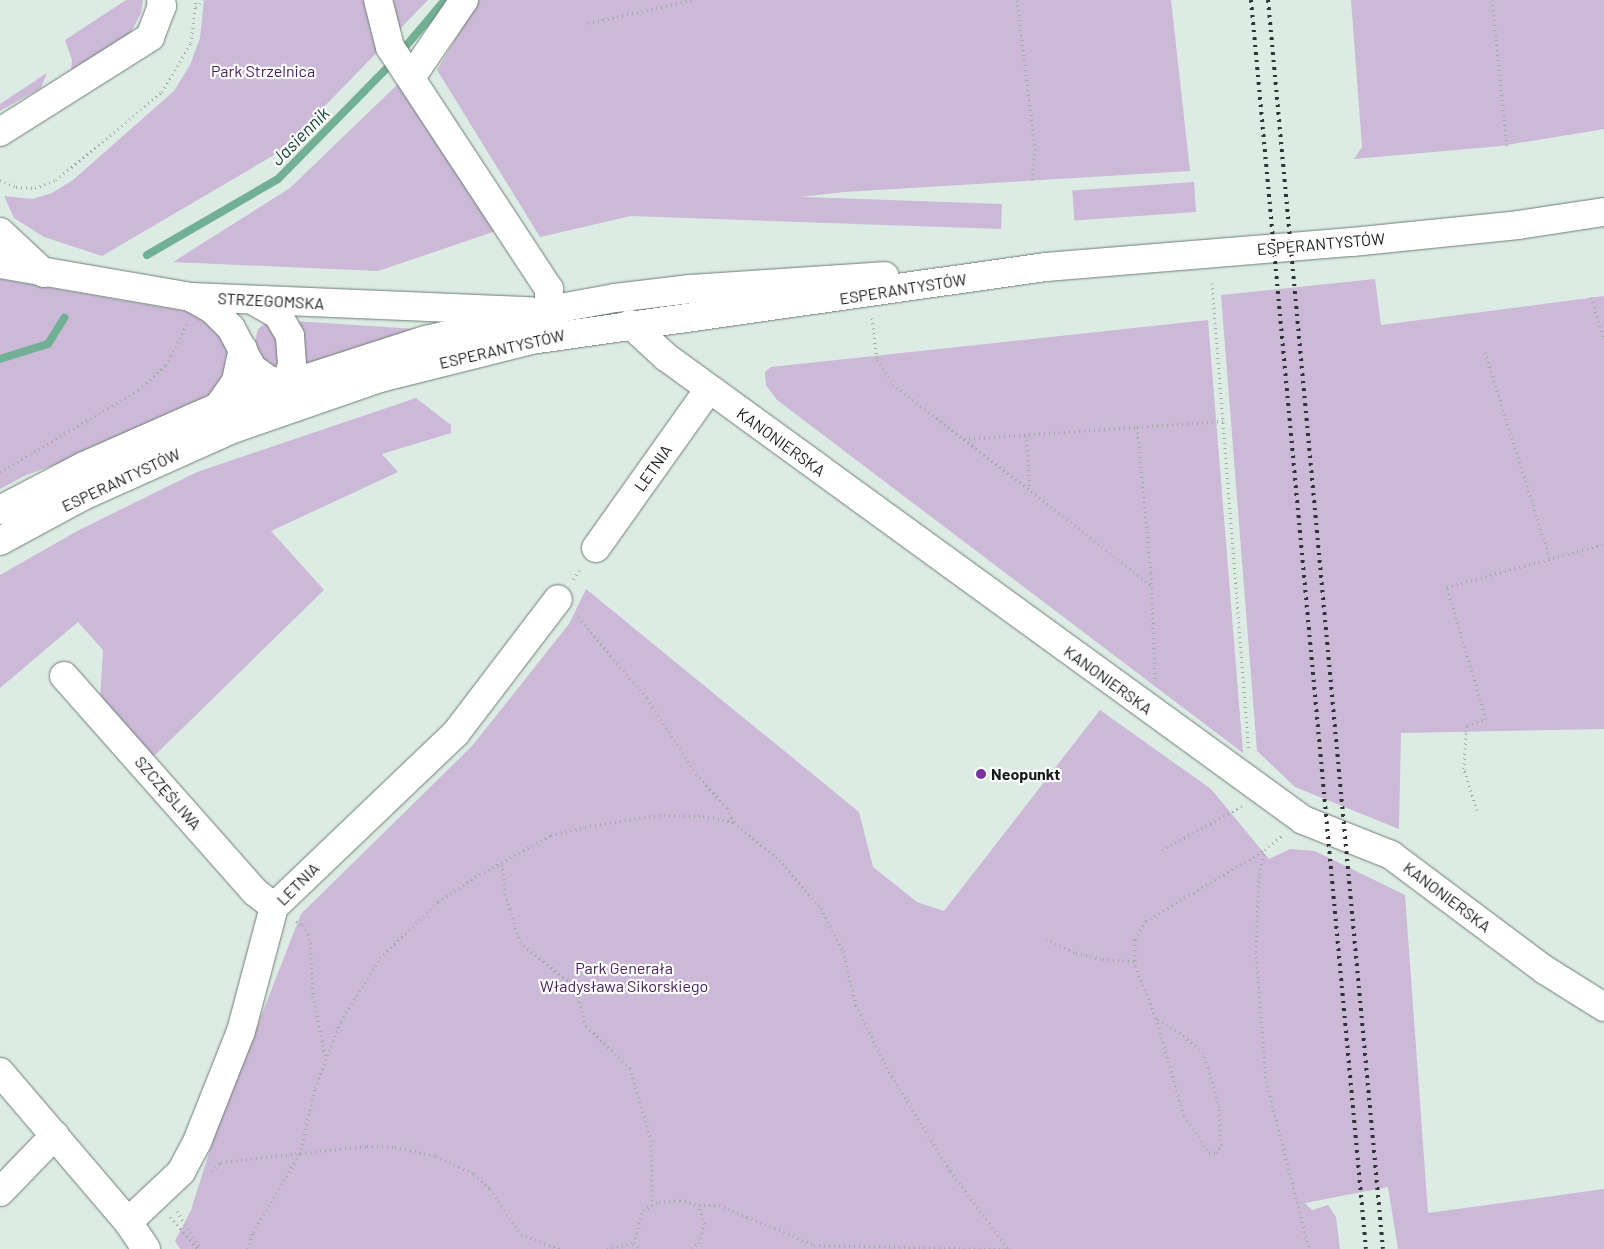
<!DOCTYPE html>
<html>
<head>
<meta charset="utf-8">
<style>
  body { margin:0 }
  #map { position:relative; width:1604px; height:1249px; overflow:hidden; background:#dcece4; font-family:Barlow,sans-serif }
  div>[style] { position:absolute }
  .green>* { inset:0; background:#cbb9d7; transform-origin:0 0 }
  .stream>* { height:8px; margin:-4px; padding:0 4px; transform-origin:4px; border-radius:4px; background:#72b095 }
  .path>* { height:3px; margin-top:-1.5px; transform-origin:0; background:repeating-linear-gradient(90deg,#9eaba4 0 1px,transparent 0 5px) }
  .roads { filter:drop-shadow(0 0 1px #6e7c75) drop-shadow(0 0 1px #6e7c75) }
  .minor>* { height:28px; margin:-14px; padding:0 14px; transform-origin:14px; border-radius:14px; background:#fff }
  .major>* { height:28px; margin:-14px; padding:0 14px; transform-origin:14px; border-radius:14px; background:#fff }
  .rail>* { height:4px; margin-top:-2px; transform-origin:0; background:repeating-linear-gradient(90deg,#2e3532 0 2.5px,transparent 0 7.5px) }
  .dots>* { width:14px; height:14px; translate:-50% -50%; box-sizing:border-box; border:2px solid #fff; border-radius:50% }
  span { translate:-50% -50%; white-space:nowrap; text-align:center; line-height:1.15; -webkit-text-stroke:4.5px #fff; paint-order:stroke }
  .park-label { font-size:16px; color:#47215d }
  .street-label { font-size:16px; color:#151b18 }
  .poi-label { font-size:16px; color:#151b18; font-weight:700 }
  .left { translate:0 -50%; text-align:left }
  .water-label { font-size:18px; color:#124532; font-style:italic }
</style>
</head>
<body>
<div id="map">
  <div class="green">
    <i style="clip-path:polygon(126px 0,143px 0,141px 13px,128px 38px,71px 71px,72px 60px,65px 40px)"></i>
    <i style="clip-path:polygon(204px 0,428px 0,281px 151px,102px 256px,44px 237px,14px 218px,4px 196px,32px 199px,52px 193px,73px 180px,174px 91px,190px 65px,200px 38px)"></i>
    <i style="clip-path:polygon(479px 0,1171px 0,1190px 171px,845px 192px,631px 216px,540px 237px,437px 70px)"></i>
    <i style="clip-path:polygon(1351px 0,1604px 0,1604px 129px,1501px 146px,1354px 159px,1362px 147px)"></i>
    <i style="clip-path:polygon(47px 73px,41px 88px,0 111px,0 104px)"></i>
    <i style="clip-path:polygon(399px 83px,496px 231px,378px 271px,173px 262px,290px 188px)"></i>
    <i style="left:1194px;top:182px;width:30px;height:122px;rotate:86deg"></i>
    <i style="left:1002px;top:204px;width:25px;height:433px;rotate:92deg"></i>
    <i style="clip-path:polygon(0 279px,201px 314px,217px 324px,231px 357px,224px 379px,210px 396px,87px 453px,24px 476px,0 489px)"></i>
    <i style="clip-path:polygon(1375px 279px,1381px 325px,1604px 296px,1604px 729px,1401px 733px,1399px 829px,1295px 787px,1257px 751px,1221px 295px)"></i>
    <i style="clip-path:polygon(1208px 320px,1243px 753px,777px 400px,766px 385px,765px 372px,771px 367px)"></i>
    <i style="clip-path:polygon(268px 321px,278px 336px,281px 370px,268px 371px,254px 346px,258px 329px)"></i>
    <i style="clip-path:polygon(294px 321px,416px 329px,420px 330px,306px 367px)"></i>
    <i style="clip-path:polygon(416px 398px,451px 425px,451px 433px,382px 454px,398px 472px,271px 531px,324px 590px,153px 757px,100px 699px,103px 650px,78px 622px,0 688px,0 575px,79px 530px,197px 472px)"></i>
    <i style="clip-path:polygon(586px 589px,859px 812px,873px 867px,917px 902px,944px 911px,1100px 710px,1211px 789px,1269px 859px,1290px 849px,1315px 851px,1405px 895px,1428px 1213px,1604px 1189px,1604px 1249px,1398px 1249px,1388px 1187px,1305px 1203px,1312px 1210px,1328px 1205px,1336px 1217px,1340px 1249px,180px 1249px,175px 1241px,191px 1210px,215px 1134px,301px 914px,472px 746px,569px 624px)"></i>
  </div>
  <div class="stream">
    <i style="left:400px;top:53px;width:70px;rotate:-49.7deg"></i>
    <i style="left:147px;top:255px;width:151px;rotate:-30.1deg"></i>
    <i style="left:278px;top:179px;width:164px;rotate:-45.5deg"></i>
    <i style="left:0;top:359px;width:50px;rotate:-17.4deg"></i>
    <i style="left:48px;top:344px;width:31px;rotate:-58deg"></i>
  </div>
  <div class="path">
    <i style="left:1017px;top:0;width:150px;rotate:83.1deg"></i>
    <i style="left:1035px;top:149px;width:32px;rotate:95deg"></i>
    <i style="left:1492px;top:0;width:146px;rotate:84.1deg"></i>
    <i style="left:196px;top:7px;width:10px;rotate:-45deg"></i>
    <i style="left:588px;top:23px;width:107px;rotate:-12.5deg"></i>
    <i style="left:0;top:180px;width:17px;rotate:24deg"></i>
    <i style="left:16px;top:187px;width:19px;rotate:3deg"></i>
    <i style="left:35px;top:188px;width:22px;rotate:-21deg"></i>
    <i style="left:56px;top:180px;width:138px;rotate:-39.7deg"></i>
    <i style="left:162px;top:92px;width:57px;rotate:-59.4deg"></i>
    <i style="left:191px;top:43px;width:43px;rotate:-83.4deg"></i>
    <i style="left:1212px;top:283px;width:466px;rotate:85.5deg"></i>
    <i style="left:1591px;top:297px;width:44px;rotate:72.8deg"></i>
    <i style="left:872px;top:318px;width:42px;rotate:83.2deg"></i>
    <i style="left:877px;top:360px;width:29px;rotate:56deg"></i>
    <i style="left:893px;top:384px;width:327px;rotate:37.9deg"></i>
    <i style="left:1485px;top:352px;width:217px;rotate:72.6deg"></i>
    <i style="left:1137px;top:427px;width:86px;rotate:-4deg"></i>
    <i style="left:1026px;top:435px;width:54px;rotate:85.8deg"></i>
    <i style="left:964px;top:439px;width:173px;rotate:-4deg"></i>
    <i style="left:1137px;top:427px;width:147px;rotate:84.5deg"></i>
    <i style="left:1151px;top:573px;width:107px;rotate:87.9deg"></i>
    <i style="left:0;top:472px;width:161px;rotate:-30.5deg"></i>
    <i style="left:139px;top:390px;width:37px;rotate:-43deg"></i>
    <i style="left:166px;top:365px;width:46px;rotate:-62.9deg"></i>
    <i style="left:573px;top:579px;width:14px;rotate:-54deg"></i>
    <i style="left:578px;top:617px;width:106px;rotate:49.6deg"></i>
    <i style="left:647px;top:698px;width:90px;rotate:57.2deg"></i>
    <i style="left:696px;top:774px;width:46px;rotate:47.6deg"></i>
    <i style="left:727px;top:808px;width:16px;rotate:63deg"></i>
    <i style="left:734px;top:822px;width:59px;rotate:40.2deg"></i>
    <i style="left:779px;top:860px;width:64px;rotate:48.8deg"></i>
    <i style="left:821px;top:908px;width:48px;rotate:62.9deg"></i>
    <i style="left:843px;top:951px;width:56px;rotate:76.5deg"></i>
    <i style="left:856px;top:1005px;width:64px;rotate:64.2deg"></i>
    <i style="left:884px;top:1063px;width:127px;rotate:58.6deg"></i>
    <i style="left:950px;top:1171px;width:97px;rotate:53.4deg"></i>
    <i style="left:1477px;top:810px;width:43px;rotate:-107.6deg"></i>
    <i style="left:1464px;top:769px;width:37px;rotate:-87deg"></i>
    <i style="left:1466px;top:732px;width:7px;rotate:-82deg"></i>
    <i style="left:1467px;top:725px;width:20px;rotate:-18deg"></i>
    <i style="left:1486px;top:719px;width:138px;rotate:-106.5deg"></i>
    <i style="left:1447px;top:587px;width:163px;rotate:-15.3deg"></i>
    <i style="left:1265px;top:849px;width:28px;rotate:103deg"></i>
    <i style="left:1259px;top:876px;width:76px;rotate:92.3deg"></i>
    <i style="left:1256px;top:952px;width:129px;rotate:85.6deg"></i>
    <i style="left:1266px;top:1081px;width:173px;rotate:75.6deg"></i>
    <i style="left:1162px;top:850px;width:91px;rotate:-28.8deg"></i>
    <i style="left:502px;top:864px;width:30px;rotate:84deg"></i>
    <i style="left:505px;top:894px;width:50px;rotate:72.6deg"></i>
    <i style="left:520px;top:942px;width:71px;rotate:39.3deg"></i>
    <i style="left:575px;top:987px;width:41px;rotate:74.2deg"></i>
    <i style="left:586px;top:1026px;width:61px;rotate:43.7deg"></i>
    <i style="left:630px;top:1068px;width:75px;rotate:73.7deg"></i>
    <i style="left:651px;top:1140px;width:66px;rotate:89.1deg"></i>
    <i style="left:296px;top:921px;width:8px;rotate:30deg"></i>
    <i style="left:303px;top:925px;width:15px;rotate:62deg"></i>
    <i style="left:310px;top:938px;width:58px;rotate:87deg"></i>
    <i style="left:313px;top:996px;width:65px;rotate:78.5deg"></i>
    <i style="left:1046px;top:939px;width:33px;rotate:25deg"></i>
    <i style="left:1076px;top:953px;width:28px;rotate:13deg"></i>
    <i style="left:1103px;top:959px;width:32px;rotate:4deg"></i>
    <i style="left:1156px;top:1018px;width:102px;rotate:74.1deg"></i>
    <i style="left:1184px;top:1116px;width:44px;rotate:55.2deg"></i>
    <i style="left:1209px;top:1152px;width:8px;rotate:7deg"></i>
    <i style="left:1217px;top:1153px;width:9px;rotate:-63deg"></i>
    <i style="left:1221px;top:1145px;width:38px;rotate:-93deg"></i>
    <i style="left:1219px;top:1107px;width:41px;rotate:-105.4deg"></i>
    <i style="left:1208px;top:1067px;width:15px;rotate:-110deg"></i>
    <i style="left:1203px;top:1053px;width:25px;rotate:-138deg"></i>
    <i style="left:1184px;top:1036px;width:33px;rotate:-147deg"></i>
    <i style="left:1156px;top:1018px;width:57px;rotate:-111.6deg"></i>
    <i style="left:1135px;top:965px;width:26px;rotate:-90deg"></i>
    <i style="left:1135px;top:939px;width:21px;rotate:-59deg"></i>
    <i style="left:1146px;top:921px;width:139px;rotate:-30.8deg"></i>
    <i style="left:1265px;top:850px;width:23px;rotate:-40deg"></i>
    <i style="left:212px;top:1171px;width:13px;rotate:-45deg"></i>
    <i style="left:221px;top:1162px;width:147px;rotate:-6.3deg"></i>
    <i style="left:367px;top:1146px;width:28px;rotate:2deg"></i>
    <i style="left:395px;top:1147px;width:42px;rotate:12.4deg"></i>
    <i style="left:436px;top:1156px;width:42px;rotate:25.3deg"></i>
    <i style="left:474px;top:1174px;width:22px;rotate:43deg"></i>
    <i style="left:490px;top:1189px;width:55px;rotate:55.4deg"></i>
    <i style="left:521px;top:1234px;width:42px;rotate:21deg"></i>
    <i style="left:177px;top:1211px;width:44px;rotate:58.1deg"></i>
    <i style="left:170px;top:1217px;width:43px;rotate:48.8deg"></i>
    <i style="left:634px;top:1243px;width:34px;rotate:-75deg"></i>
    <i style="left:643px;top:1210px;width:18px;rotate:-27deg"></i>
    <i style="left:659px;top:1202px;width:21px;rotate:-5deg"></i>
    <i style="left:680px;top:1200px;width:20px;rotate:15deg"></i>
    <i style="left:248px;top:1249px;width:18px;rotate:-74deg"></i>
    <i style="left:253px;top:1232px;width:91px;rotate:-58.9deg"></i>
    <i style="left:300px;top:1154px;width:68px;rotate:-77.2deg"></i>
    <i style="left:315px;top:1088px;width:72px;rotate:-68.8deg"></i>
    <i style="left:341px;top:1021px;width:74px;rotate:-58.2deg"></i>
    <i style="left:380px;top:958px;width:81px;rotate:-44deg"></i>
    <i style="left:438px;top:902px;width:45px;rotate:-34deg"></i>
    <i style="left:475px;top:877px;width:87px;rotate:-28.9deg"></i>
    <i style="left:551px;top:835px;width:45px;rotate:-12.8deg"></i>
    <i style="left:595px;top:825px;width:65px;rotate:-8.9deg"></i>
    <i style="left:659px;top:815px;width:44px;rotate:1.3deg"></i>
    <i style="left:703px;top:816px;width:31px;rotate:11deg"></i>
    <i style="left:607px;top:1249px;width:28px;rotate:-13deg"></i>
    <i style="left:634px;top:1243px;width:9px;rotate:41deg"></i>
    <i style="left:692px;top:1249px;width:9px;rotate:-41deg"></i>
    <i style="left:699px;top:1243px;width:20px;rotate:-75deg"></i>
    <i style="left:704px;top:1224px;width:20px;rotate:-105deg"></i>
    <i style="left:699px;top:1205px;width:20px"></i>
    <i style="left:719px;top:1205px;width:103px;rotate:22.8deg"></i>
    <i style="left:814px;top:1245px;width:199px;rotate:1.2deg"></i>
  </div>
  <div class="roads">
    <div class="minor">
      <i style="left:378px;top:0;width:49px;rotate:75.7deg"></i>
      <i style="left:390px;top:47px;width:290px;rotate:56.7deg"></i>
      <i style="left:549px;top:289px;width:21px;rotate:90deg"></i>
      <i style="left:412px;top:76px;width:92px;rotate:-55.6deg"></i>
      <i style="left:0;top:132px;width:178px;rotate:-32.3deg"></i>
      <i style="left:150px;top:37px;width:33px;rotate:-69deg"></i>
      <i style="left:162px;top:6px;width:6px;rotate:-99deg"></i>
      <i style="left:0;top:232px;width:60px;rotate:43deg"></i>
      <i style="left:0;top:264px;width:194px;rotate:9.8deg"></i>
      <i style="left:191px;top:297px;width:339px;rotate:2.4deg"></i>
      <i style="left:192px;top:298px;width:23px;rotate:29deg"></i>
      <i style="left:212px;top:309px;width:27px;rotate:45deg"></i>
      <i style="left:231px;top:328px;width:45px;rotate:62.3deg"></i>
      <i style="left:252px;top:368px;width:19px;rotate:36deg"></i>
      <i style="left:267px;top:379px;width:36px;rotate:19deg"></i>
      <i style="left:254px;top:301px;width:28px;rotate:30deg"></i>
      <i style="left:278px;top:315px;width:24px;rotate:60deg"></i>
      <i style="left:290px;top:336px;width:29px;rotate:86deg"></i>
      <i style="left:292px;top:365px;width:40px;rotate:108.9deg"></i>
      <i style="left:630px;top:324px;width:49px;rotate:42.5deg"></i>
      <i style="left:666px;top:357px;width:787px;rotate:36.01deg"></i>
      <i style="left:1303px;top:820px;width:95px;rotate:21.7deg"></i>
      <i style="left:1391px;top:855px;width:192px;rotate:36.8deg"></i>
      <i style="left:1545px;top:970px;width:70px;rotate:32.1deg"></i>
      <i style="left:218px;top:407px;width:32px;rotate:-55deg"></i>
      <i style="left:236px;top:381px;width:33px;rotate:-78deg"></i>
      <i style="left:596px;top:548px;width:195px;rotate:-54.6deg"></i>
      <i style="left:64px;top:676px;width:288px;rotate:48.5deg"></i>
      <i style="left:255px;top:892px;width:24px;rotate:38deg"></i>
      <i style="left:0;top:1072px;width:197px;rotate:49.5deg"></i>
      <i style="left:128px;top:1222px;width:32px;rotate:56deg"></i>
      <i style="left:0;top:1192px;width:79px;rotate:-46deg"></i>
      <i style="left:128px;top:1222px;width:73px;rotate:-43.3deg"></i>
      <i style="left:181px;top:1172px;width:34px;rotate:-62deg"></i>
      <i style="left:197px;top:1142px;width:119px;rotate:-68.4deg"></i>
      <i style="left:241px;top:1031px;width:128px;rotate:-75.1deg"></i>
      <i style="left:274px;top:907px;width:252px;rotate:-43.7deg"></i>
      <i style="left:456px;top:733px;width:168px;rotate:-52.7deg"></i>
    </div>
    <div class="major">
      <i style="left:0;top:510px;width:95px;rotate:-27.6deg"></i>
      <i style="left:84px;top:466px;width:146px;rotate:-23.8deg"></i>
      <i style="left:218px;top:407px;width:219px;rotate:-17.9deg"></i>
      <i style="left:426px;top:340px;width:122px;rotate:-13.8deg"></i>
      <i style="left:544px;top:311px;width:72px;rotate:-10.4deg"></i>
      <i style="left:615px;top:298px;width:76px;rotate:-6.8deg"></i>
      <i style="left:690px;top:289px;width:195px;rotate:-3.8deg"></i>
      <i style="left:0;top:541px;width:94px;rotate:-28.5deg"></i>
      <i style="left:83px;top:496px;width:164px;rotate:-24.1deg"></i>
      <i style="left:233px;top:429px;width:156px;rotate:-19.1deg"></i>
      <i style="left:380px;top:378px;width:156px;rotate:-14.1deg"></i>
      <i style="left:531px;top:340px;width:520px;rotate:-8.07deg"></i>
      <i style="left:1046px;top:267px;width:307px;rotate:-4.7deg"></i>
      <i style="left:1352px;top:242px;width:167px;rotate:-5.8deg"></i>
      <i style="left:1518px;top:225px;width:87px;rotate:-8.6deg"></i>
    </div>
  </div>
  <div class="rail">
    <i style="left:1251px;top:0;width:1254px;rotate:84.74deg"></i>
    <i style="left:1268px;top:0;width:1254px;rotate:84.74deg"></i>
  </div>
  <div class="dots">
    <i style="left:981px;top:774px;background:#7b31a3"></i>
  </div>
  <div class="park-label">
    <span style="left:263px;top:71px">Park Strzelnica</span>
    <span style="left:624px;top:977px">Park Generała<br>Władysława Sikorskiego</span>
  </div>
  <div class="street-label">
    <span style="left:1321px;top:244px;rotate:-5deg">ESPERANTYSTÓW</span>
    <span style="left:903px;top:289px;rotate:-9deg">ESPERANTYSTÓW</span>
    <span style="left:271px;top:301px;rotate:3deg">STRZEGOMSKA</span>
    <span style="left:502px;top:349px;rotate:-13deg">ESPERANTYSTÓW</span>
    <span style="left:781px;top:442px;rotate:36deg">KANONIERSKA</span>
    <span style="left:653px;top:468px;rotate:-55deg">LETNIA</span>
    <span style="left:121px;top:480px;rotate:-25deg">ESPERANTYSTÓW</span>
    <span style="left:1108px;top:680px;rotate:36deg">KANONIERSKA</span>
    <span style="left:168px;top:793px;rotate:49deg">SZCZĘŚLIWA</span>
    <span style="left:298px;top:884px;rotate:-45deg">LETNIA</span>
    <span style="left:1447px;top:897px;rotate:37deg">KANONIERSKA</span>
  </div>
  <div class="poi-label">
    <span class="left" style="left:991px;top:774px">Neopunkt</span>
  </div>
  <div class="water-label">
    <span style="left:300px;top:136px;rotate:-45deg">Jasiennik</span>
  </div>
</div>
</body>
</html>
